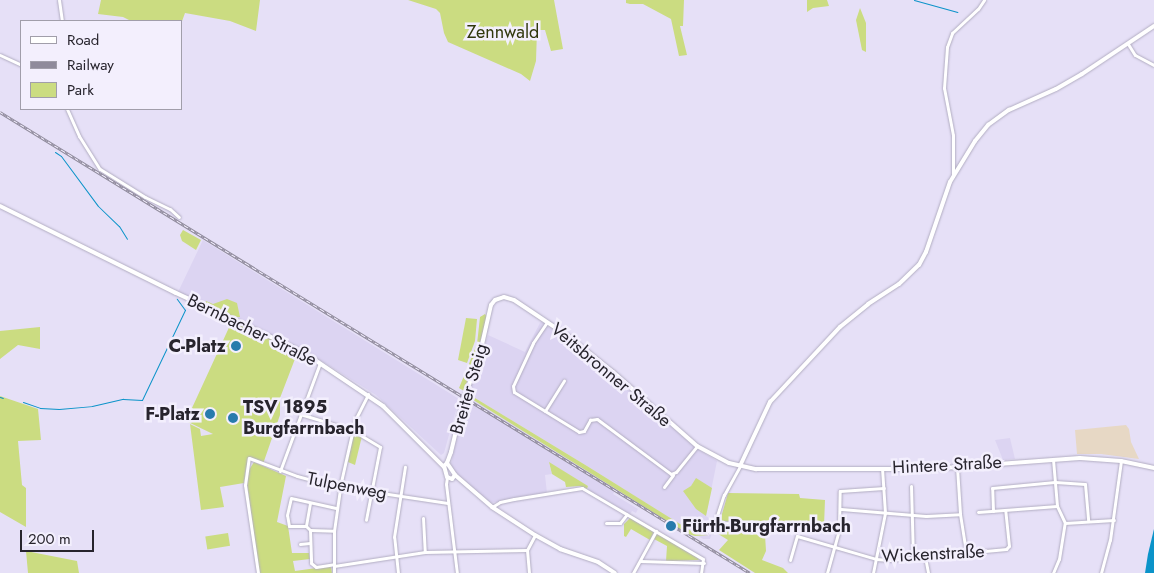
<!DOCTYPE html>
<html>
<head>
<meta charset="utf-8">
<style>
  body { margin:0 }
  #map { position:relative; width:1154px; height:573px; overflow:hidden; background:#e6e0f7; font-family:Jost,sans-serif }
  div>[style] { position:absolute }
  .commercial>* { inset:0; background:#e7d8c5 }
  .built>* { inset:0; background:#dcd4f2 }
  .green>* { inset:0; background:#cbdc81; transform-origin:0 0 }
  .water>* { inset:0; background:#0b93c9 }
  .stream>* { height:1px; margin:-0.5px; padding:0 0.5px; transform-origin:0.5px; border-radius:0.5px; background:#0b93c9 }
  .roads { filter:drop-shadow(0 0 1px #b2adc2) drop-shadow(0 0 1px #b2adc2) }
  .minor>* { height:3px; margin:-1.5px; padding:0 1.5px; transform-origin:1.5px; border-radius:1.5px; background:#fff }
  .tertiary>* { height:4px; margin:-2px; padding:0 2px; transform-origin:2px; border-radius:2px; background:#fff }
  .rail>* { height:3px; margin-top:-1.5px; transform-origin:0; background:repeating-linear-gradient(90deg,#f3effd 0 4px,#8f8a9b 0 8px); box-sizing:border-box; border-block:1px solid #8f8a9b }
  .bridges { filter:drop-shadow(0 0 1px #b2adc2) drop-shadow(0 0 1px #b2adc2) }
  .tertiary-bridge>* { height:4px; margin:-2px; padding:0 2px; transform-origin:2px; border-radius:2px; background:#fff }
  .dots>* { width:14px; height:14px; translate:-50% -50%; box-sizing:border-box; border:2px solid #f3effd; border-radius:50% }
  span { translate:-50% -50%; white-space:nowrap; text-align:center; line-height:1.15; -webkit-text-stroke:5px #f3effd; paint-order:stroke }
  .park-label { font-size:18px; color:#31380d }
  .street-label { font-size:18px; color:#27242d }
  .poi-label { font-size:18px; color:#27242d; font-weight:700 }
  .right { translate:-100% -50%; text-align:right }
  .left { translate:0 -50%; text-align:left }
  .legend { position:absolute; left:20px; top:20px; width:162px; height:90px; box-sizing:border-box; background:#f3effd; border:1px solid #a19eaa; margin:0; padding:6px 9px; list-style:none; font-size:15px; color:#27242d }
  .legend li { display:flex; align-items:center; gap:10px; height:25px }
  .legend b { width:25px; border:1px solid #a19eaa }
  .scale { position:absolute; left:20px; top:530px; width:74px; height:22px; box-sizing:border-box; border:2px solid #27242d; border-top:0; padding-left:6px; font-size:15px; line-height:18px; white-space:nowrap; color:#27242d; -webkit-text-stroke:4px #f3effd; paint-order:stroke }
</style>
</head>
<body>
<div id="map">
  <div class="commercial">
    <i style="clip-path:polygon(1126px 425px,1129px 429px,1131px 442px,1139px 459px,1101px 454px,1077px 454px,1075px 430px)"></i>
  </div>
  <div class="built">
    <i style="clip-path:polygon(203px 240px,459px 399px,444px 453px,441px 455px,376px 395px,301px 348px,178px 292px)"></i>
    <i style="clip-path:polygon(541px 321px,595px 362px,696px 448px,717px 461px,706px 516px,715px 522px,710px 539px,703px 539px,587px 466px,475px 398px,471px 399px,616px 489px,613px 494px,638px 509px,636px 513px,632px 511px,630px 514px,587px 489px,588px 486px,549px 463px,552px 474px,545px 475px,547px 493px,491px 503px,456px 475px,451px 464px,459px 424px,488px 335px,525px 352px)"></i>
    <i style="clip-path:polygon(1010px 438px,1015px 459px,1003px 460px,995px 440px)"></i>
  </div>
  <div class="green">
    <i style="clip-path:polygon(101px 0,260px 0,256px 31px,230px 21px,185px 13px,181px 24px,181px 21px,131px 21px,123px 17px,98px 14px)"></i>
    <i style="clip-path:polygon(408px 0,554px 0,563px 49px,551px 51px,545px 30px,537px 30px,536px 61px,530px 81px,521px 74px,448px 42px,444px 33px,440px 13px,436px 9px)"></i>
    <i style="clip-path:polygon(626px 0,684px 0,683px 26px,680px 26px,687px 55px,679px 56px,671px 19px,643px 4px,630px 4px,626px 3px)"></i>
    <i style="clip-path:polygon(807px 0,827px 0,829px 6px,813px 8px,807px 12px)"></i>
    <i style="clip-path:polygon(860px 8px,866px 23px,866px 52px,862px 50px,856px 20px)"></i>
    <i style="clip-path:polygon(183px 230px,201px 240px,196px 250px,182px 241px,180px 235px)"></i>
    <i style="clip-path:polygon(227px 299px,237px 303px,240px 317px,234px 317px,205px 303px,206px 301px,213px 304px)"></i>
    <i style="clip-path:polygon(485px 314px,487px 317px,482px 336px,464px 391px,459px 388px,477px 344px,480px 317px)"></i>
    <i style="clip-path:polygon(466px 318px,477px 319px,475px 341px,467px 363px,458px 360px)"></i>
    <i style="clip-path:polygon(232px 321px,298px 351px,280px 398px,280px 415px,263px 464px,251px 459px,246px 469px,244px 483px,220px 487px,224px 507px,201px 510px,190px 424px,200px 429px,201px 436px,213px 434px,186px 421px)"></i>
    <i style="clip-path:polygon(40px 327px,40px 349px,18px 345px,0 359px,0 331px)"></i>
    <i style="clip-path:polygon(0 396px,38px 409px,41px 440px,18px 441px,22px 485px,26px 488px,26px 527px,0 512px)"></i>
    <i style="clip-path:polygon(470px 398px,475px 398px,587px 466px,696px 534px,709px 535px,695px 536px,688px 534px)"></i>
    <i style="clip-path:polygon(356px 434px,362px 436px,355px 465px,348px 462px,353px 437px)"></i>
    <i style="clip-path:polygon(254px 462px,286px 476px,277px 522px,288px 526px,292px 553px,309px 553px,310px 559px,293px 561px,295px 571px,331px 566px,332px 573px,259px 573px,247px 483px,249px 470px)"></i>
    <i style="clip-path:polygon(549px 462px,588px 486px,587px 489px,580px 486px,566px 487px,565px 482px,552px 474px)"></i>
    <i style="clip-path:polygon(696px 478px,712px 488px,706px 516px,696px 509px,683px 491px,691px 486px)"></i>
    <i style="clip-path:polygon(728px 493px,799px 494px,800px 498px,825px 500px,824px 526px,720px 521px)"></i>
    <i style="clip-path:polygon(630px 518px,654px 532px,650px 540px,631px 529px,626px 537px,624px 536px,624px 524px)"></i>
    <i style="clip-path:polygon(722px 525px,726px 527px,758px 528px,758px 534px,765px 535px,766px 551px,762px 560px,783px 568px,788px 573px,755px 573px,719px 550px,728px 540px,715px 532px)"></i>
    <i style="left:228px;top:533px;width:13px;height:23px;rotate:81deg"></i>
    <i style="clip-path:polygon(657px 533px,698px 558px,699px 560px,666px 561px,667px 546px,654px 539px)"></i>
    <i style="clip-path:polygon(26px 551px,77px 561px,79px 573px,28px 573px)"></i>
  </div>
  <div class="water">
    <i style="clip-path:polygon(1154px 529px,1154px 573px,1145px 573px,1148px 554px)"></i>
  </div>
  <div class="stream">
    <i style="left:914px;top:0;width:45px;rotate:15.6deg"></i>
    <i style="left:55px;top:152px;width:7px;rotate:34deg"></i>
    <i style="left:61px;top:156px;width:62px;rotate:53.5deg"></i>
    <i style="left:98px;top:206px;width:29px;rotate:44deg"></i>
    <i style="left:119px;top:226px;width:15px;rotate:58deg"></i>
    <i style="left:0;top:397px;width:3px;rotate:18deg"></i>
    <i style="left:23px;top:402px;width:18px;rotate:19deg"></i>
    <i style="left:40px;top:408px;width:19px;rotate:3deg"></i>
    <i style="left:59px;top:409px;width:33px;rotate:-5deg"></i>
    <i style="left:92px;top:406px;width:32px;rotate:-13deg"></i>
    <i style="left:123px;top:399px;width:19px;rotate:3deg"></i>
    <i style="left:142px;top:400px;width:100px;rotate:-64.5deg"></i>
    <i style="left:185px;top:310px;width:14px;rotate:-126deg"></i>
  </div>
  <div class="roads">
    <div class="minor">
      <i style="left:59px;top:0;width:21px;rotate:82deg"></i>
      <i style="left:1128px;top:44px;width:13px;rotate:58deg"></i>
      <i style="left:1135px;top:55px;width:21px;rotate:28deg"></i>
      <i style="left:0;top:55px;width:23px;rotate:25deg"></i>
      <i style="left:67px;top:109px;width:30px;rotate:66deg"></i>
      <i style="left:79px;top:136px;width:39px;rotate:58deg"></i>
      <i style="left:100px;top:169px;width:53px;rotate:31.9deg"></i>
      <i style="left:145px;top:197px;width:28px;rotate:26deg"></i>
      <i style="left:170px;top:209px;width:12px;rotate:42deg"></i>
      <i style="left:953px;top:176px;width:41px;rotate:-90deg"></i>
      <i style="left:953px;top:135px;width:48px;rotate:-100.8deg"></i>
      <i style="left:944px;top:88px;width:41px;rotate:-85.8deg"></i>
      <i style="left:947px;top:47px;width:15px;rotate:-70deg"></i>
      <i style="left:952px;top:33px;width:35px;rotate:-43deg"></i>
      <i style="left:978px;top:9px;width:11px;rotate:-56deg"></i>
      <i style="left:547px;top:322px;width:25px;rotate:124deg"></i>
      <i style="left:533px;top:343px;width:47px;rotate:114.9deg"></i>
      <i style="left:513px;top:386px;width:6px;rotate:81deg"></i>
      <i style="left:514px;top:392px;width:76px;rotate:31.6deg"></i>
      <i style="left:579px;top:432px;width:5px;rotate:-11deg"></i>
      <i style="left:584px;top:431px;width:13px;rotate:-61deg"></i>
      <i style="left:590px;top:420px;width:7px;rotate:-8deg"></i>
      <i style="left:597px;top:419px;width:92px;rotate:36.6deg"></i>
      <i style="left:671px;top:474px;width:5px;rotate:-22deg"></i>
      <i style="left:676px;top:472px;width:33px;rotate:-51deg"></i>
      <i style="left:545px;top:411px;width:36px;rotate:-58deg"></i>
      <i style="left:300px;top:414px;width:54px;rotate:17.1deg"></i>
      <i style="left:352px;top:430px;width:33px;rotate:31deg"></i>
      <i style="left:380px;top:447px;width:74px;rotate:100.9deg"></i>
      <i style="left:957px;top:467px;width:47px;rotate:86.3deg"></i>
      <i style="left:960px;top:514px;width:39px;rotate:81deg"></i>
      <i style="left:280px;top:471px;width:115px;rotate:-69.7deg"></i>
      <i style="left:447px;top:477px;width:7px;rotate:98deg"></i>
      <i style="left:446px;top:484px;width:90px;rotate:83deg"></i>
      <i style="left:911px;top:486px;width:72px;rotate:88.4deg"></i>
      <i style="left:664px;top:487px;width:15px;rotate:-53deg"></i>
      <i style="left:310px;top:503px;width:23px;rotate:100deg"></i>
      <i style="left:306px;top:526px;width:6px;rotate:45deg"></i>
      <i style="left:310px;top:530px;width:33px;rotate:88deg"></i>
      <i style="left:311px;top:563px;width:6px;rotate:39deg"></i>
      <i style="left:316px;top:567px;width:18px;rotate:-9deg"></i>
      <i style="left:492px;top:507px;width:9px;rotate:-32deg"></i>
      <i style="left:500px;top:502px;width:14px;rotate:-12deg"></i>
      <i style="left:514px;top:499px;width:69px;rotate:-9.2deg"></i>
      <i style="left:582px;top:488px;width:140px;rotate:30.4deg"></i>
      <i style="left:703px;top:559px;width:14px;rotate:98deg"></i>
      <i style="left:841px;top:509px;width:85px;rotate:4.7deg"></i>
      <i style="left:926px;top:516px;width:34px;rotate:-3deg"></i>
      <i style="left:993px;top:511px;width:23px;rotate:-92deg"></i>
      <i style="left:992px;top:488px;width:63px;rotate:-5.4deg"></i>
      <i style="left:1055px;top:482px;width:30px;rotate:4deg"></i>
      <i style="left:1085px;top:484px;width:37px;rotate:85deg"></i>
      <i style="left:978px;top:512px;width:79px;rotate:-4.3deg"></i>
      <i style="left:423px;top:518px;width:34px;rotate:87deg"></i>
      <i style="left:606px;top:523px;width:14px"></i>
      <i style="left:620px;top:523px;width:11px;rotate:-52deg"></i>
      <i style="left:716px;top:523px;width:47px;rotate:1.2deg"></i>
      <i style="left:763px;top:524px;width:9px;rotate:72deg"></i>
      <i style="left:1065px;top:523px;width:49px;rotate:-3.5deg"></i>
      <i style="left:714px;top:525px;width:7px;rotate:164deg"></i>
      <i style="left:707px;top:527px;width:4px;rotate:90deg"></i>
      <i style="left:707px;top:531px;width:5px"></i>
      <i style="left:712px;top:531px;width:38px;rotate:-72deg"></i>
      <i style="left:724px;top:495px;width:33px;rotate:-61deg"></i>
      <i style="left:306px;top:526px;width:17px;rotate:180deg"></i>
      <i style="left:289px;top:526px;width:11px;rotate:-100deg"></i>
      <i style="left:287px;top:515px;width:17px;rotate:-77deg"></i>
      <i style="left:291px;top:498px;width:46px;rotate:12.5deg"></i>
      <i style="left:310px;top:530px;width:24px;rotate:2deg"></i>
      <i style="left:300px;top:544px;width:10px;rotate:-6deg"></i>
      <i style="left:527px;top:550px;width:23px;rotate:85deg"></i>
      <i style="left:925px;top:557px;width:16px;rotate:79deg"></i>
      <i style="left:790px;top:560px;width:25px;rotate:-74deg"></i>
      <i style="left:797px;top:536px;width:82px;rotate:16.2deg"></i>
      <i style="left:876px;top:559px;width:13px;rotate:4deg"></i>
      <i style="left:889px;top:560px;width:118px;rotate:-5.4deg"></i>
      <i style="left:1006px;top:549px;width:4px;rotate:-45deg"></i>
      <i style="left:1009px;top:546px;width:36px;rotate:-96deg"></i>
      <i style="left:640px;top:561px;width:64px;rotate:1.8deg"></i>
      <i style="left:334px;top:566px;width:92px;rotate:-8.7deg"></i>
      <i style="left:425px;top:552px;width:102px;rotate:-1.1deg"></i>
      <i style="left:527px;top:550px;width:17px;rotate:-62deg"></i>
      <i style="left:258px;top:573px;width:89px;rotate:-98.4deg"></i>
      <i style="left:245px;top:485px;width:27px;rotate:-82deg"></i>
      <i style="left:249px;top:458px;width:51px;rotate:20.6deg"></i>
      <i style="left:297px;top:476px;width:39px;rotate:15deg"></i>
      <i style="left:335px;top:486px;width:114px;rotate:8.6deg"></i>
      <i style="left:334px;top:573px;width:42px;rotate:-90deg"></i>
      <i style="left:334px;top:531px;width:49px;rotate:-81.9deg"></i>
      <i style="left:341px;top:482px;width:64px;rotate:-77.3deg"></i>
      <i style="left:355px;top:420px;width:29px;rotate:-63deg"></i>
      <i style="left:398px;top:573px;width:36px;rotate:-96deg"></i>
      <i style="left:394px;top:537px;width:71px;rotate:-81.1deg"></i>
      <i style="left:633px;top:573px;width:48px;rotate:-61.3deg"></i>
      <i style="left:827px;top:573px;width:45px;rotate:-74.4deg"></i>
      <i style="left:839px;top:530px;width:39px;rotate:-89deg"></i>
      <i style="left:840px;top:491px;width:44px;rotate:-3.9deg"></i>
      <i style="left:873px;top:573px;width:61px;rotate:-78.7deg"></i>
      <i style="left:885px;top:513px;width:45px;rotate:-93.8deg"></i>
      <i style="left:1053px;top:573px;width:15px;rotate:-67deg"></i>
      <i style="left:1059px;top:559px;width:36px;rotate:-81deg"></i>
      <i style="left:1065px;top:523px;width:19px;rotate:-115deg"></i>
      <i style="left:1057px;top:506px;width:47px;rotate:-94.9deg"></i>
      <i style="left:1101px;top:573px;width:34px;rotate:-75deg"></i>
      <i style="left:1110px;top:540px;width:80px;rotate:-82.1deg"></i>
    </div>
    <div class="tertiary">
      <i style="left:0;top:206px;width:196px;rotate:26.3deg"></i>
      <i style="left:176px;top:293px;width:140px;rotate:24.9deg"></i>
      <i style="left:303px;top:352px;width:97px;rotate:34deg"></i>
      <i style="left:383px;top:406px;width:86px;rotate:45deg"></i>
      <i style="left:468px;top:388px;width:41px;rotate:-71.6deg"></i>
      <i style="left:481px;top:349px;width:45px;rotate:-77.2deg"></i>
      <i style="left:491px;top:305px;width:6px;rotate:-51deg"></i>
      <i style="left:495px;top:300px;width:9px;rotate:-18deg"></i>
      <i style="left:504px;top:297px;width:10px;rotate:17deg"></i>
      <i style="left:514px;top:300px;width:65px;rotate:33.7deg"></i>
      <i style="left:568px;top:336px;width:58px;rotate:38.7deg"></i>
      <i style="left:613px;top:372px;width:112px;rotate:41.4deg"></i>
      <i style="left:697px;top:446px;width:36px;rotate:28deg"></i>
      <i style="left:729px;top:463px;width:28px;rotate:13deg"></i>
      <i style="left:756px;top:469px;width:173px"></i>
      <i style="left:929px;top:469px;width:151px;rotate:-4.2deg"></i>
      <i style="left:1080px;top:458px;width:41px;rotate:4.2deg"></i>
      <i style="left:1121px;top:461px;width:34px;rotate:12deg"></i>
      <i style="left:447px;top:463px;width:14px;rotate:56deg"></i>
      <i style="left:455px;top:475px;width:5px;rotate:127deg"></i>
      <i style="left:452px;top:479px;width:5px;rotate:-158deg"></i>
      <i style="left:447px;top:477px;width:11px;rotate:-105deg"></i>
      <i style="left:444px;top:466px;width:4px;rotate:-45deg"></i>
      <i style="left:447px;top:463px;width:12px;rotate:-70deg"></i>
      <i style="left:451px;top:452px;width:47px;rotate:-76.6deg"></i>
      <i style="left:740px;top:466px;width:71px;rotate:-64.9deg"></i>
      <i style="left:770px;top:402px;width:103px;rotate:-47deg"></i>
      <i style="left:840px;top:327px;width:36px;rotate:-39deg"></i>
      <i style="left:868px;top:304px;width:37px;rotate:-33deg"></i>
      <i style="left:899px;top:284px;width:28px;rotate:-44deg"></i>
      <i style="left:919px;top:265px;width:15px;rotate:-62deg"></i>
      <i style="left:926px;top:252px;width:74px;rotate:-71.1deg"></i>
      <i style="left:950px;top:182px;width:48px;rotate:-58.6deg"></i>
      <i style="left:975px;top:141px;width:21px;rotate:-51deg"></i>
      <i style="left:988px;top:125px;width:26px;rotate:-36deg"></i>
      <i style="left:1009px;top:110px;width:51px;rotate:-24.1deg"></i>
      <i style="left:1056px;top:89px;width:30px;rotate:-30deg"></i>
      <i style="left:1082px;top:74px;width:87px;rotate:-33.7deg"></i>
      <i style="left:455px;top:475px;width:49px;rotate:40.9deg"></i>
      <i style="left:492px;top:507px;width:51px;rotate:33.1deg"></i>
      <i style="left:535px;top:535px;width:29px;rotate:29deg"></i>
      <i style="left:560px;top:549px;width:40px;rotate:18.9deg"></i>
      <i style="left:598px;top:562px;width:20px;rotate:33deg"></i>
    </div>
  </div>
  <div class="rail">
    <i style="left:0;top:112px;width:880px;rotate:31.58deg"></i>
  </div>
  <div class="bridges">
    <div class="tertiary-bridge">
      <i style="left:462px;top:406px;width:19px;rotate:-72deg"></i>
    </div>
  </div>
  <div class="dots">
    <i style="left:236px;top:346px;background:#287bac"></i>
    <i style="left:210px;top:414px;background:#287bac"></i>
    <i style="left:233px;top:418px;background:#287bac"></i>
    <i style="left:671px;top:526px;background:#287bac"></i>
  </div>
  <div class="park-label">
    <span style="left:503px;top:32px">Zennwald</span>
  </div>
  <div class="street-label">
    <span style="left:252px;top:330px;rotate:26deg">Bernbacher Straße</span>
    <span style="left:611px;top:375px;rotate:40deg">Veitsbronner Straße</span>
    <span style="left:469px;top:389px;rotate:-74deg">Breiter Steig</span>
    <span style="left:947px;top:465px;rotate:-3deg">Hintere Straße</span>
    <span style="left:347px;top:486px;rotate:11deg">Tulpenweg</span>
    <span style="left:933px;top:554px;rotate:-3deg">Wickenstraße</span>
  </div>
  <div class="poi-label">
    <span class="right" style="left:226px;top:346px">C-Platz</span>
    <span class="left" style="left:243px;top:418px">TSV 1895<br>Burgfarrnbach</span>
    <span class="right" style="left:200px;top:414px">F-Platz</span>
    <span class="left" style="left:682px;top:526px">Fürth-Burgfarrnbach</span>
  </div>
  <ul class="legend">
  <li><b style="height:6px;background:#fff"></b>Road</li>
  <li><b style="height:6px;background:#8f8a9b"></b>Railway</li>
  <li><b style="height:14px;background:#cbdc81"></b>Park</li>
  </ul>
  <div class="scale">200 m</div>
</div>
</body>
</html>
